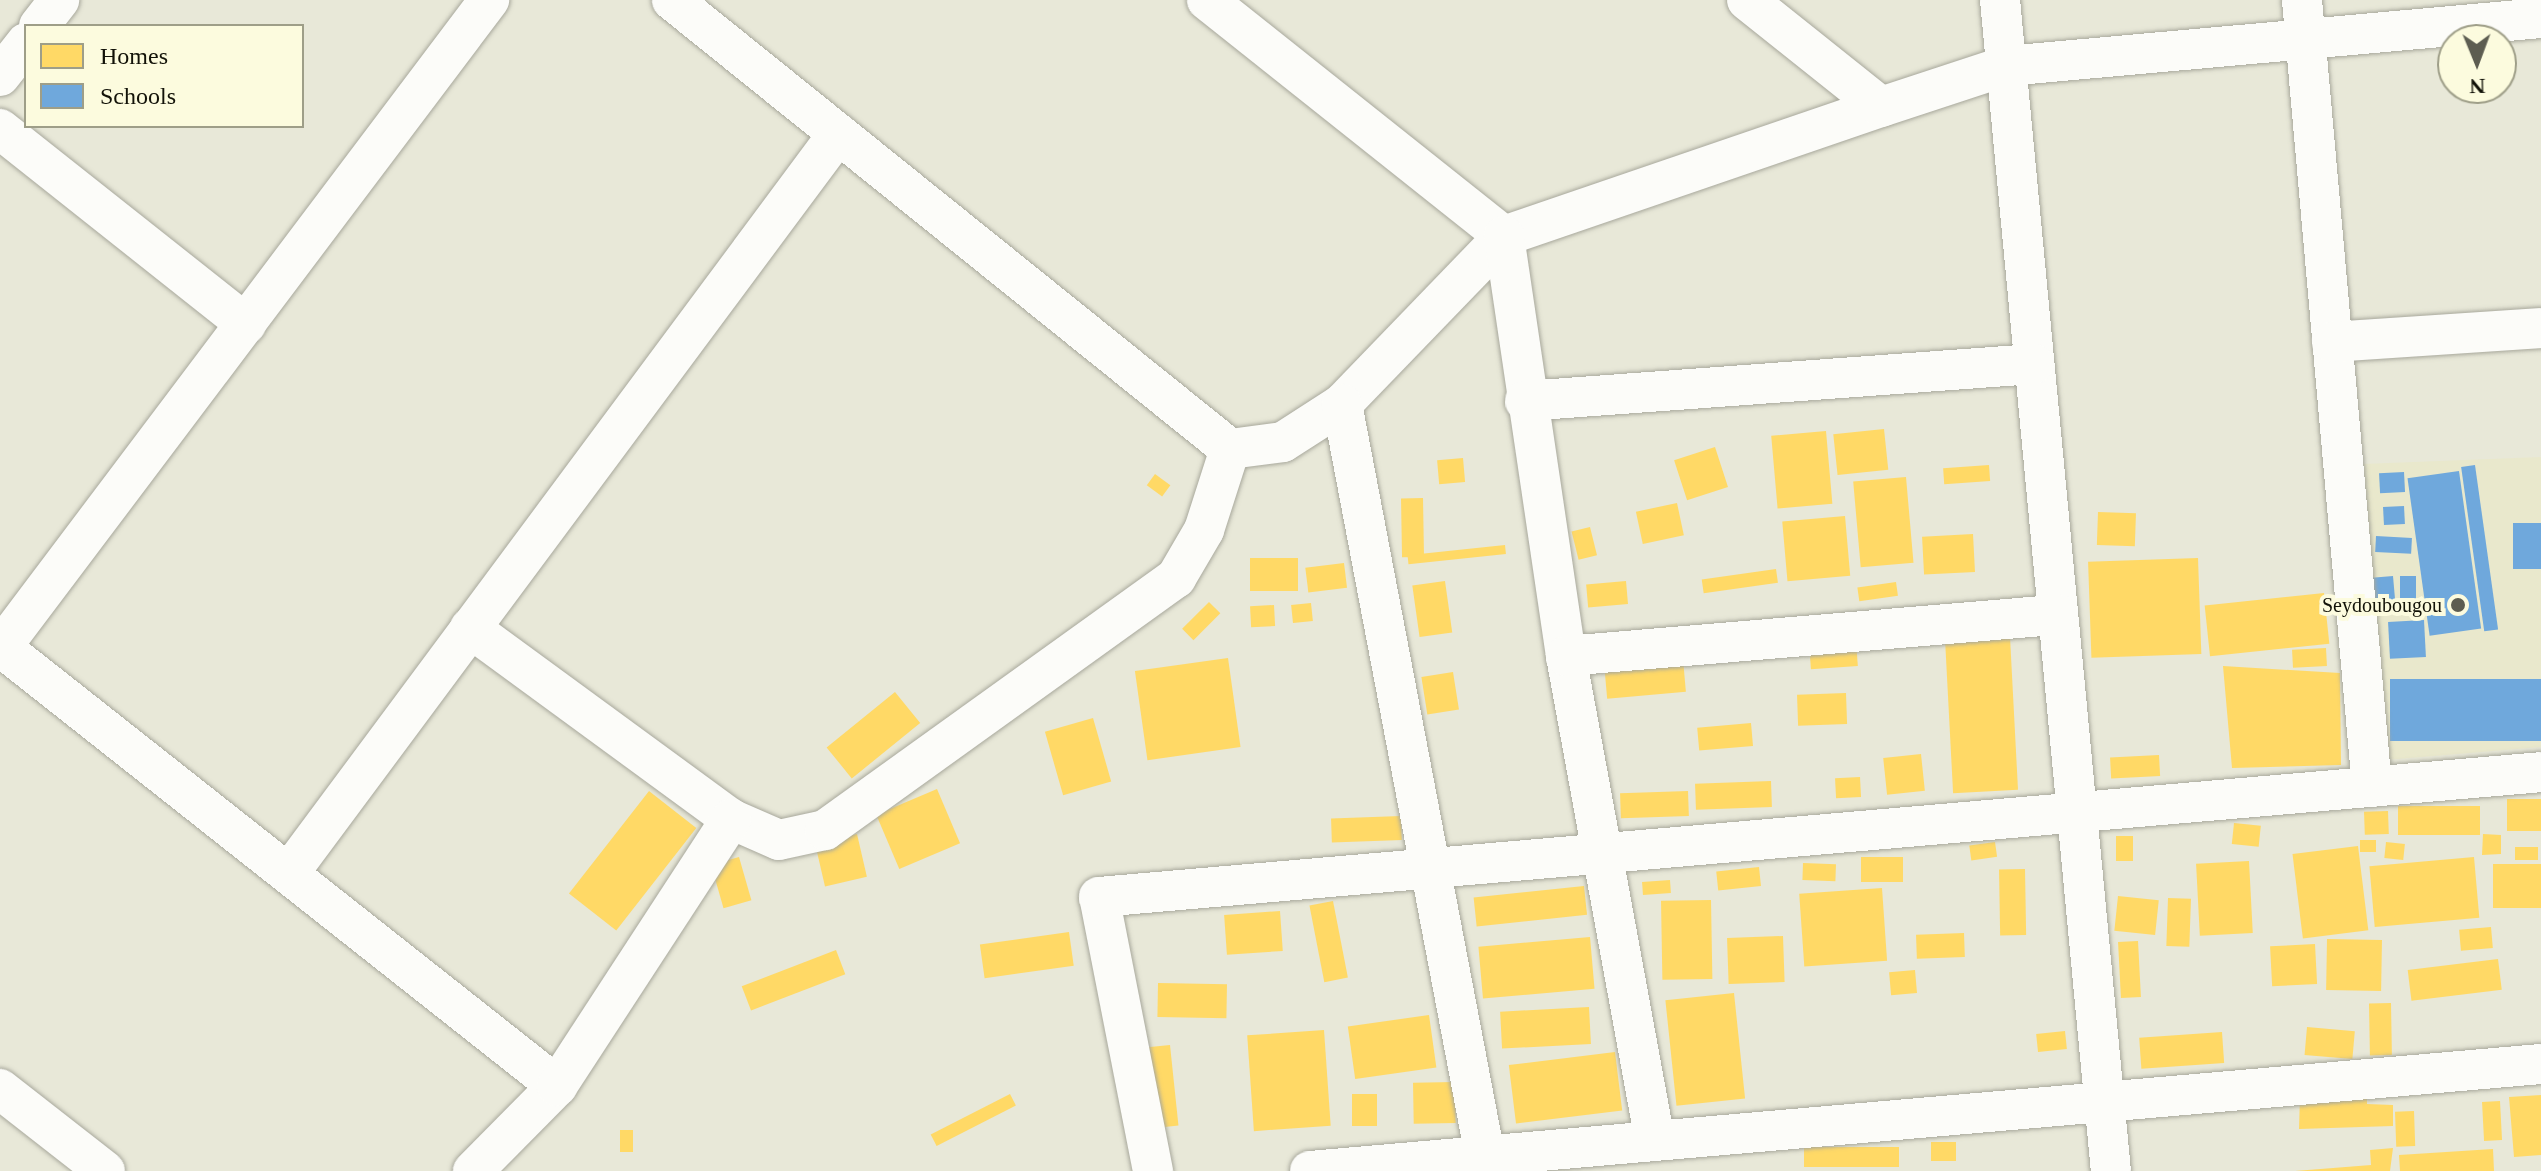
<!DOCTYPE html>
<html>
<head>
<meta charset="utf-8">
<style>
  body { margin:0 }
  #map { position:relative; width:2541px; height:1171px; overflow:hidden; background:#e8e8d8; font-family:"Times New Roman",serif }
  div>[style] { position:absolute }
  .built>* { inset:0; background:#e9e8cc }
  .homes>* { inset:0; background:#ffd966; transform-origin:0 0 }
  .schools>* { inset:0; background:#6fa8dc; transform-origin:0 0 }
  .roads { filter:drop-shadow(0 0 2px #a8a89c) drop-shadow(0 0 2px #a8a89c) }
  .minor>* { height:40px; margin:-20px; padding:0 20px; transform-origin:20px; border-radius:20px; background:#fcfcf9 }
  .dots>* { width:22px; height:22px; translate:-50% -50%; box-sizing:border-box; border:4px solid #fcfbde; border-radius:50% }
  span { translate:-50% -50%; white-space:nowrap; text-align:center; line-height:1.15; -webkit-text-stroke:8px #fcfbde; paint-order:stroke }
  .poi-label { font-size:20px; color:#121208 }
  .right { translate:-100% -50%; text-align:right }
  .legend { position:absolute; left:24px; top:24px; width:280px; height:104px; box-sizing:border-box; background:#fcfbde; border:2px solid #9e9e88; margin:0; padding:10px 14px; list-style:none; font-size:24px; color:#121208 }
  .legend li { display:flex; align-items:center; gap:16px; height:40px }
  .legend b { width:40px; border:2px solid #9e9e88 }
  .north { position:absolute; left:2437px; top:24px; width:80px; height:80px; box-sizing:border-box; background:#fcfbde; border:2px solid #9e9e88; border-radius:50%; rotate:179deg; font-size:22px; font-weight:700; line-height:32px; text-align:center; color:#121208 }
  .north::after { content:''; display:block; margin:auto; width:28px; height:36px; background:#5d5d51; clip-path:polygon(50% 0,100% 100%,50% 72%,0 100%) }
</style>
</head>
<body>
<div id="map">
  <div class="built">
    <i style="clip-path:polygon(2541px 457px,2541px 747px,2386px 760px,2363px 464px)"></i>
  </div>
  <div class="homes">
    <i style="left:1884px;top:429px;width:41px;height:51px;rotate:84deg"></i>
    <i style="left:1826px;top:431px;width:73px;height:55px;rotate:85deg"></i>
    <i style="left:1715px;top:447px;width:42px;height:43px;rotate:72deg"></i>
    <i style="left:1463px;top:458px;width:24px;height:26px;rotate:85deg"></i>
    <i style="left:1989px;top:465px;width:16px;height:46px;rotate:86deg"></i>
    <i style="left:1155px;top:474px;width:19px;height:14px;rotate:36deg"></i>
    <i style="left:1906px;top:477px;width:86px;height:53px;rotate:85deg"></i>
    <i style="left:1423px;top:498px;width:59px;height:22px;rotate:89deg"></i>
    <i style="left:1677px;top:503px;width:33px;height:42px;rotate:78deg"></i>
    <i style="left:2098px;top:512px;width:38px;height:33px;rotate:2deg"></i>
    <i style="left:1845px;top:516px;width:60px;height:63px;rotate:85deg"></i>
    <i style="left:1590px;top:527px;width:29px;height:19px;rotate:76deg"></i>
    <i style="left:1973px;top:534px;width:38px;height:51px;rotate:87deg"></i>
    <i style="left:1505px;top:545px;width:9px;height:98px;rotate:84deg"></i>
    <i style="left:1250px;top:558px;width:48px;height:33px"></i>
    <i style="left:2198px;top:558px;width:96px;height:110px;rotate:88deg"></i>
    <i style="left:1344px;top:563px;width:25px;height:39px;rotate:83deg"></i>
    <i style="left:1776px;top:569px;width:14px;height:75px;rotate:82deg"></i>
    <i style="left:1445px;top:581px;width:52px;height:33px;rotate:82deg"></i>
    <i style="left:1626px;top:581px;width:23px;height:40px;rotate:85deg"></i>
    <i style="left:1896px;top:582px;width:14px;height:39px;rotate:82deg"></i>
    <i style="left:2324px;top:593px;width:51px;height:120px;rotate:84deg"></i>
    <i style="left:1209px;top:602px;width:16px;height:38px;rotate:45deg"></i>
    <i style="left:1311px;top:603px;width:18px;height:20px;rotate:84deg"></i>
    <i style="left:1274px;top:605px;width:21px;height:24px;rotate:87deg"></i>
    <i style="left:2010px;top:637px;width:153px;height:65px;rotate:87deg"></i>
    <i style="left:1856px;top:640px;width:26px;height:47px;rotate:86deg"></i>
    <i style="left:2326px;top:648px;width:18px;height:34px;rotate:87deg"></i>
    <i style="left:1228px;top:658px;width:90px;height:94px;rotate:82deg"></i>
    <i style="left:1683px;top:659px;width:33px;height:79px;rotate:85deg"></i>
    <i style="clip-path:polygon(2223px 666px,2340px 673px,2341px 765px,2232px 768px)"></i>
    <i style="left:1453px;top:672px;width:38px;height:32px;rotate:81deg"></i>
    <i style="left:895px;top:692px;width:40px;height:88px;rotate:51deg"></i>
    <i style="left:1846px;top:693px;width:31px;height:49px;rotate:88deg"></i>
    <i style="left:1093px;top:718px;width:66px;height:50px;rotate:74deg"></i>
    <i style="left:1751px;top:723px;width:23px;height:54px;rotate:85deg"></i>
    <i style="left:1921px;top:754px;width:37px;height:38px;rotate:84deg"></i>
    <i style="left:2159px;top:755px;width:21px;height:49px;rotate:87deg"></i>
    <i style="left:1860px;top:777px;width:20px;height:25px;rotate:87deg"></i>
    <i style="left:1771px;top:781px;width:26px;height:76px;rotate:88deg"></i>
    <i style="left:937px;top:789px;width:59px;height:66px;rotate:67deg"></i>
    <i style="left:649px;top:791px;width:60px;height:130px;rotate:38deg"></i>
    <i style="left:1688px;top:791px;width:25px;height:68px;rotate:88deg"></i>
    <i style="left:2541px;top:799px;width:32px;height:34px;rotate:90deg"></i>
    <i style="left:2480px;top:806px;width:29px;height:82px;rotate:90deg"></i>
    <i style="left:2388px;top:811px;width:23px;height:24px;rotate:88deg"></i>
    <i style="left:1401px;top:816px;width:24px;height:70px;rotate:88deg"></i>
    <i style="left:2234px;top:823px;width:27px;height:21px;rotate:6deg"></i>
    <i style="left:857px;top:834px;width:44px;height:43px;rotate:77deg"></i>
    <i style="clip-path:polygon(2483px 834px,2501px 835px,2501px 854px,2482px 855px)"></i>
    <i style="left:2116px;top:836px;width:17px;height:25px"></i>
    <i style="left:2360px;top:840px;width:16px;height:12px"></i>
    <i style="left:1995px;top:842px;width:15px;height:26px;rotate:82deg"></i>
    <i style="left:2386px;top:842px;width:19px;height:16px;rotate:6deg"></i>
    <i style="left:2358px;top:846px;width:85px;height:66px;rotate:83deg"></i>
    <i style="left:2515px;top:847px;width:23px;height:13px"></i>
    <i style="left:739px;top:857px;width:45px;height:29px;rotate:74deg"></i>
    <i style="left:1861px;top:857px;width:42px;height:25px"></i>
    <i style="left:2474px;top:857px;width:61px;height:105px;rotate:85deg"></i>
    <i style="left:2249px;top:861px;width:72px;height:53px;rotate:87deg"></i>
    <i style="left:1803px;top:863px;width:33px;height:17px;rotate:2deg"></i>
    <i style="left:2541px;top:864px;width:44px;height:48px;rotate:90deg"></i>
    <i style="left:1759px;top:867px;width:19px;height:43px;rotate:84deg"></i>
    <i style="left:2025px;top:869px;width:66px;height:26px;rotate:89deg"></i>
    <i style="left:1670px;top:880px;width:13px;height:28px;rotate:86deg"></i>
    <i style="left:1584px;top:886px;width:29px;height:111px;rotate:84deg"></i>
    <i style="left:1882px;top:888px;width:73px;height:83px;rotate:86deg"></i>
    <i style="left:2118px;top:896px;width:41px;height:35px;rotate:6deg"></i>
    <i style="left:2168px;top:898px;width:23px;height:48px;rotate:2deg"></i>
    <i style="left:1711px;top:900px;width:79px;height:50px;rotate:89deg"></i>
    <i style="left:1333px;top:901px;width:78px;height:24px;rotate:79deg"></i>
    <i style="left:1280px;top:911px;width:40px;height:56px;rotate:86deg"></i>
    <i style="left:2491px;top:927px;width:21px;height:32px;rotate:85deg"></i>
    <i style="left:1069px;top:932px;width:34px;height:90px;rotate:82deg"></i>
    <i style="left:1964px;top:933px;width:24px;height:48px;rotate:88deg"></i>
    <i style="left:1783px;top:936px;width:46px;height:56px;rotate:88deg"></i>
    <i style="left:1590px;top:937px;width:52px;height:112px;rotate:85deg"></i>
    <i style="left:2327px;top:939px;width:55px;height:51px;rotate:1deg"></i>
    <i style="left:2138px;top:941px;width:56px;height:20px;rotate:87deg"></i>
    <i style="left:2315px;top:944px;width:40px;height:45px;rotate:87deg"></i>
    <i style="left:836px;top:950px;width:26px;height:101px;rotate:69deg"></i>
    <i style="left:2498px;top:959px;width:31px;height:91px;rotate:83deg"></i>
    <i style="left:1915px;top:970px;width:23px;height:26px;rotate:85deg"></i>
    <i style="left:1158px;top:983px;width:69px;height:34px;rotate:1deg"></i>
    <i style="left:1734px;top:993px;width:106px;height:69px;rotate:84deg"></i>
    <i style="left:2391px;top:1003px;width:52px;height:22px;rotate:89deg"></i>
    <i style="left:1589px;top:1007px;width:37px;height:89px;rotate:87deg"></i>
    <i style="left:1429px;top:1015px;width:53px;height:82px;rotate:82deg"></i>
    <i style="left:2307px;top:1027px;width:48px;height:28px;rotate:5deg"></i>
    <i style="left:1324px;top:1030px;width:96px;height:77px;rotate:86deg"></i>
    <i style="left:2065px;top:1031px;width:18px;height:29px;rotate:84deg"></i>
    <i style="left:2222px;top:1032px;width:31px;height:83px;rotate:86deg"></i>
    <i style="left:1170px;top:1045px;width:81px;height:25px;rotate:84deg"></i>
    <i style="left:1615px;top:1052px;width:59px;height:107px;rotate:83deg"></i>
    <i style="left:1455px;top:1082px;width:41px;height:42px;rotate:89deg"></i>
    <i style="left:1010px;top:1094px;width:13px;height:89px;rotate:63deg"></i>
    <i style="left:1377px;top:1094px;width:32px;height:25px;rotate:90deg"></i>
    <i style="clip-path:polygon(2541px 1095px,2541px 1155px,2514px 1157px,2509px 1097px)"></i>
    <i style="clip-path:polygon(2300px 1096px,2367px 1097px,2367px 1104px,2393px 1105px,2393px 1126px,2299px 1129px)"></i>
    <i style="left:2500px;top:1101px;width:39px;height:18px;rotate:87deg"></i>
    <i style="left:2414px;top:1111px;width:35px;height:19px;rotate:88deg"></i>
    <i style="left:620px;top:1130px;width:13px;height:22px"></i>
    <i style="left:1956px;top:1142px;width:19px;height:25px;rotate:90deg"></i>
    <i style="left:1899px;top:1147px;width:20px;height:95px;rotate:90deg"></i>
    <i style="clip-path:polygon(2393px 1148px,2390px 1171px,2295px 1171px,2371px 1165px,2370px 1150px)"></i>
    <i style="clip-path:polygon(2493px 1149px,2494px 1171px,2400px 1171px,2399px 1155px)"></i>
  </div>
  <div class="schools">
    <i style="left:2475px;top:465px;width:166px;height:14px;rotate:82deg"></i>
    <i style="left:2459px;top:471px;width:159px;height:52px;rotate:82deg"></i>
    <i style="left:2404px;top:472px;width:20px;height:25px;rotate:87deg"></i>
    <i style="left:2404px;top:506px;width:18px;height:21px;rotate:87deg"></i>
    <i style="left:2541px;top:523px;width:46px;height:28px;rotate:90deg"></i>
    <i style="left:2376px;top:536px;width:36px;height:16px;rotate:3deg"></i>
    <i style="left:2393px;top:576px;width:34px;height:21px;rotate:85deg"></i>
    <i style="left:2400px;top:576px;width:16px;height:33px"></i>
    <i style="left:2424px;top:620px;width:37px;height:36px;rotate:87deg"></i>
    <i style="left:2390px;top:679px;width:151px;height:62px"></i>
  </div>
  <div class="roads">
    <div class="minor">
      <i style="left:672px;top:0;width:716px;rotate:38.82deg"></i>
      <i style="left:1230px;top:449px;width:53px;rotate:-7.5deg"></i>
      <i style="left:1283px;top:442px;width:70px;rotate:-32.8deg"></i>
      <i style="left:1342px;top:404px;width:233px;rotate:-46deg"></i>
      <i style="left:1504px;top:236px;width:398px;rotate:-18.9deg"></i>
      <i style="left:1881px;top:107px;width:132px;rotate:-18.2deg"></i>
      <i style="left:2006px;top:66px;width:537px;rotate:-5.13deg"></i>
      <i style="left:1207px;top:0;width:379px;rotate:38.5deg"></i>
      <i style="left:1504px;top:236px;width:425px;rotate:81.6deg"></i>
      <i style="left:1566px;top:656px;width:493px;rotate:79.6deg"></i>
      <i style="left:1747px;top:0;width:171px;rotate:38.6deg"></i>
      <i style="left:2000px;top:0;width:1176px;rotate:84.59deg"></i>
      <i style="left:2302px;top:0;width:790px;rotate:84.92deg"></i>
      <i style="left:39px;top:26px;width:33px;rotate:-52deg"></i>
      <i style="left:0;top:76px;width:42px;rotate:-51.8deg"></i>
      <i style="left:0;top:129px;width:314px;rotate:38.4deg"></i>
      <i style="left:2332px;top:342px;width:209px;rotate:-3.8deg"></i>
      <i style="left:1525px;top:401px;width:510px;rotate:-4.16deg"></i>
      <i style="left:1342px;top:404px;width:765px;rotate:79.23deg"></i>
      <i style="left:470px;top:628px;width:323px;rotate:36.2deg"></i>
      <i style="left:731px;top:819px;width:52px;rotate:23.6deg"></i>
      <i style="left:779px;top:840px;width:47px;rotate:-12.3deg"></i>
      <i style="left:825px;top:830px;width:432px;rotate:-35.7deg"></i>
      <i style="left:1176px;top:578px;width:56px;rotate:-59.7deg"></i>
      <i style="left:1204px;top:530px;width:85px;rotate:-72.2deg"></i>
      <i style="left:1px;top:647px;width:708px;rotate:38.29deg"></i>
      <i style="left:0;top:649px;width:813px;rotate:-53deg"></i>
      <i style="left:1566px;top:656px;width:494px;rotate:-4.8deg"></i>
      <i style="left:289px;top:873px;width:921px;rotate:-53.39deg"></i>
      <i style="left:0;top:1089px;width:133px;rotate:38deg"></i>
      <i style="left:473px;top:1171px;width:120px;rotate:-45.3deg"></i>
      <i style="left:557px;top:1086px;width:319px;rotate:-56.9deg"></i>
      <i style="left:1153px;top:1171px;width:279px;rotate:-101.1deg"></i>
      <i style="left:1099px;top:897px;width:1447px;rotate:-4.95deg"></i>
      <i style="left:1310px;top:1171px;width:1236px;rotate:-4.97deg"></i>
    </div>
  </div>
  <div class="dots">
    <i style="left:2458px;top:605px;background:#5d5d51"></i>
  </div>
  <div class="poi-label">
    <span class="right" style="left:2442px;top:605px">Seydoubougou</span>
  </div>
  <ul class="legend">
  <li><b style="height:22px;background:#ffd966"></b>Homes</li>
  <li><b style="height:22px;background:#6fa8dc"></b>Schools</li>
  </ul>
  <div class="north">N</div>
</div>
</body>
</html>
